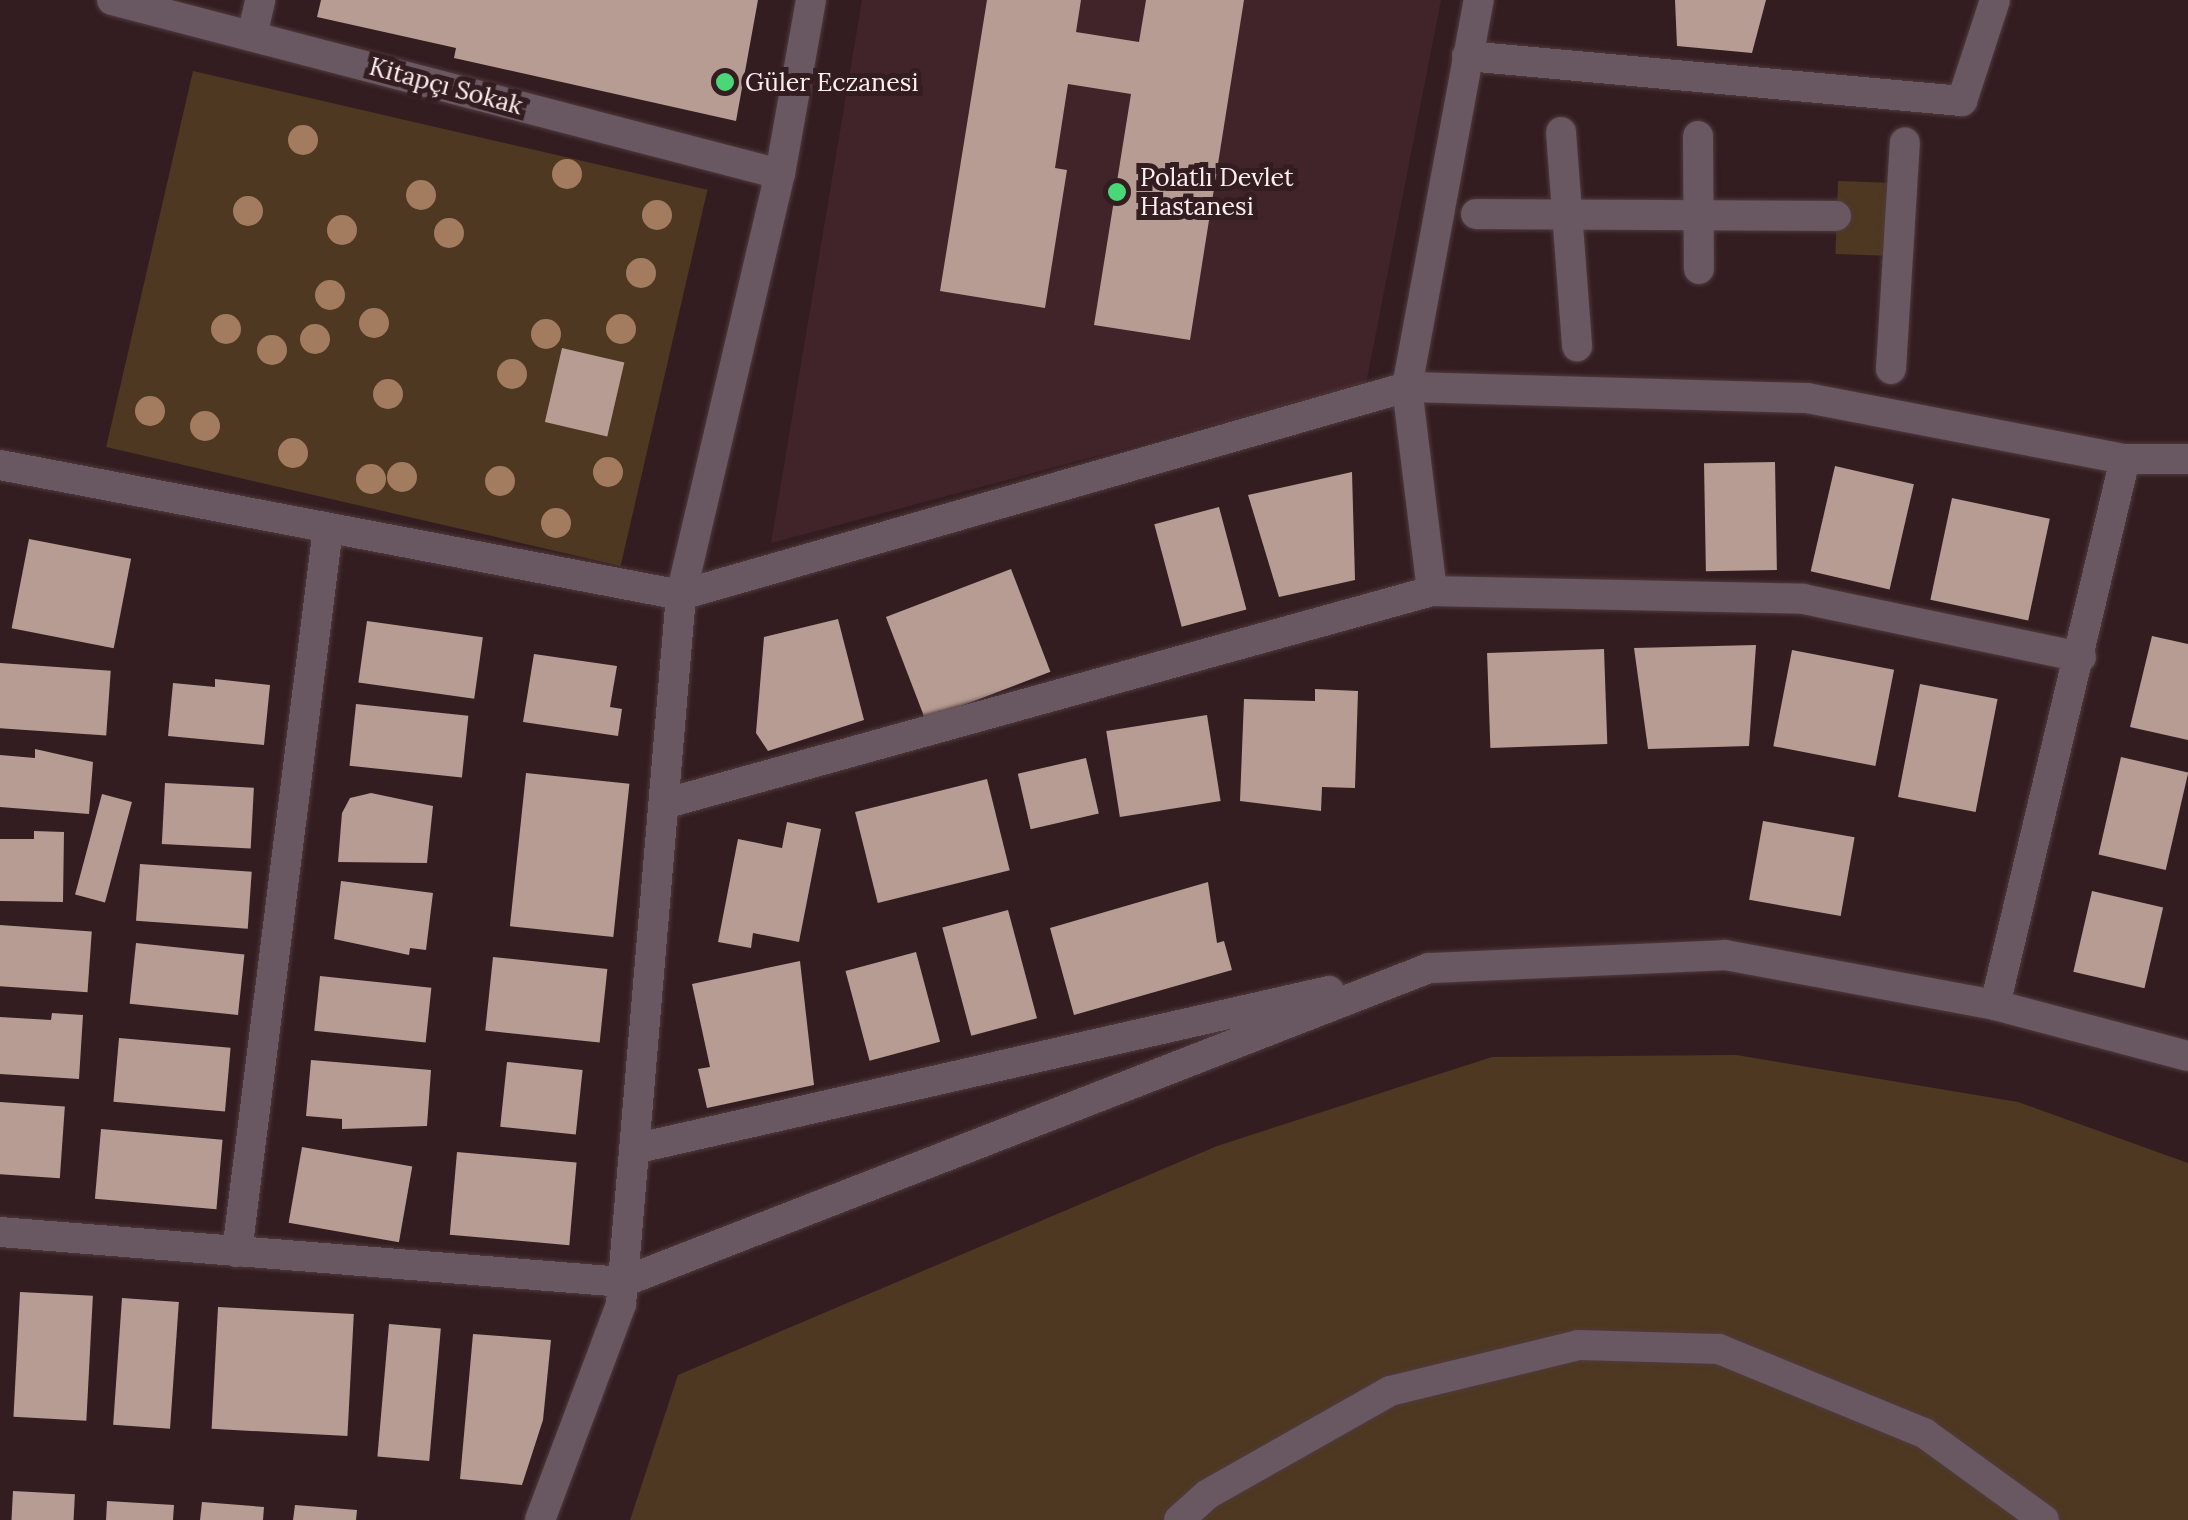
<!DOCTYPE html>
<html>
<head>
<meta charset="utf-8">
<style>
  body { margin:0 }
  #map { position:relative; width:2188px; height:1520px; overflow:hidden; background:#331d20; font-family:Lora,serif }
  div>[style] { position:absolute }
  .built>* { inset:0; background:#412429 }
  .green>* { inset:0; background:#4e3821; transform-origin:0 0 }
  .building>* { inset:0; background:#b79c93; transform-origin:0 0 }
  .roads { filter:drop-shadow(0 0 2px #503a3d) drop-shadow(0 0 2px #503a3d) }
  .minor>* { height:30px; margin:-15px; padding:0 15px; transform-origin:15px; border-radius:15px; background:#695761 }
  .trees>* { width:30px; height:30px; margin:-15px; border-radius:50%; background:#a37c5f }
  .dots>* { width:28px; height:28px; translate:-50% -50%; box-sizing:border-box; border:5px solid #331d20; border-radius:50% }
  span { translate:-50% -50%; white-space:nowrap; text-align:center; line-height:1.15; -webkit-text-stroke:10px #331d20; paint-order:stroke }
  .poi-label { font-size:25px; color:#ffeff0 }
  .left { translate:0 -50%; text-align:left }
  .street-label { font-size:25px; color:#ffeff0 }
</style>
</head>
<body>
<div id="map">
  <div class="built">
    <i style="clip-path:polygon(862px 0,1441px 0,1366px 384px,771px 543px)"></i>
  </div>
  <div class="green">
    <i style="left:193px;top:71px;width:528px;height:386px;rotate:13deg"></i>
    <i style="left:1838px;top:181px;width:65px;height:73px;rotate:2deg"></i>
    <i style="clip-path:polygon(1736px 1055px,2018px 1102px,2188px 1163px,2188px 1520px,630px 1520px,678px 1375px,1217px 1146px,1492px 1057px)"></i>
  </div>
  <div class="building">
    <i style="clip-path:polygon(321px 0,758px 0,736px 121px,454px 58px,456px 48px,317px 17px)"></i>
    <i style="clip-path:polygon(987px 0,1081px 0,1076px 32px,1139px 42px,1146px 0,1244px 0,1190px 340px,1094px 325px,1131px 94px,1068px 84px,1055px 168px,1067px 170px,1045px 308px,940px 291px)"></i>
    <i style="clip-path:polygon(1675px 0,1766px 0,1752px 53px,1677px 46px)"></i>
    <i style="left:562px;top:348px;width:64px;height:76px;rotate:13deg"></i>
    <i style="left:1775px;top:462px;width:108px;height:71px;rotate:89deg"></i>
    <i style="left:1835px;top:466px;width:81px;height:108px;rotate:13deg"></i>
    <i style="clip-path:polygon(1352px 472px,1355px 580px,1279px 597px,1248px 495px)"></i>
    <i style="left:1952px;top:498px;width:100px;height:104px;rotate:12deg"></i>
    <i style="left:1219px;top:507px;width:106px;height:67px;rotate:75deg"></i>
    <i style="left:29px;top:539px;width:104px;height:91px;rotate:11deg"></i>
    <i style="left:1011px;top:569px;width:110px;height:134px;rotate:69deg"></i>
    <i style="clip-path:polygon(838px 619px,864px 720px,768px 751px,756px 733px,764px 637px)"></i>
    <i style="left:367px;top:621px;width:117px;height:62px;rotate:8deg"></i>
    <i style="clip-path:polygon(2152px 636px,2188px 644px,2188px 740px,2130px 727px)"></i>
    <i style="clip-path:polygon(1756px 645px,1749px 746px,1648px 749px,1634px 648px)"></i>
    <i style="left:1604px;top:649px;width:95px;height:117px;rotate:88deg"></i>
    <i style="left:1792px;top:650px;width:104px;height:98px;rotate:11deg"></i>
    <i style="clip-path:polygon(534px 654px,617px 666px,610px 707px,622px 709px,618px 736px,523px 722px)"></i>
    <i style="left:0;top:663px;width:111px;height:65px;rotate:4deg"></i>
    <i style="clip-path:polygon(215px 679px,270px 685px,264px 745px,168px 736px,173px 683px,215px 687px)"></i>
    <i style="left:1920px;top:684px;width:79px;height:115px;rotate:11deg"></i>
    <i style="clip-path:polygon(1315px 689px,1358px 691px,1355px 788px,1322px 787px,1321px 811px,1240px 801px,1244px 699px,1315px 701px)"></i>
    <i style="left:356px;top:704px;width:113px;height:62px;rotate:6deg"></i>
    <i style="left:1207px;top:715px;width:87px;height:102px;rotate:81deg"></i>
    <i style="clip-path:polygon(35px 749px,93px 762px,89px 814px,0 807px,0 755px,35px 758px)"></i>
    <i style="left:2121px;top:757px;width:69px;height:100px;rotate:13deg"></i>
    <i style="left:1086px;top:758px;width:57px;height:70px;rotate:77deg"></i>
    <i style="left:526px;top:773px;width:104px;height:154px;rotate:6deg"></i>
    <i style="left:987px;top:779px;width:94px;height:136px;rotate:76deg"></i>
    <i style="left:165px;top:783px;width:89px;height:61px;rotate:3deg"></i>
    <i style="clip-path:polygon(371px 793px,433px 806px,427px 863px,338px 862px,342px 813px,350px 798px)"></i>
    <i style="left:102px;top:794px;width:31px;height:104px;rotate:15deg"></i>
    <i style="left:1763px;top:821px;width:93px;height:80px;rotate:10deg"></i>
    <i style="clip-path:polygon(787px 822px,821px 829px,799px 942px,753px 933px,751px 948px,718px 942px,738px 839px,782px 848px)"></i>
    <i style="clip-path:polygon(34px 831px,64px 832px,63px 902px,0 901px,0 839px,34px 839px)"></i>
    <i style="left:140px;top:864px;width:112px;height:57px;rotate:4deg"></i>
    <i style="clip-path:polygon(341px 881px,433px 893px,426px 950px,410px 948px,409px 955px,334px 939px)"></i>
    <i style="clip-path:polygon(1208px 882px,1217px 943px,1224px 941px,1232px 970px,1074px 1015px,1050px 928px)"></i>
    <i style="left:2092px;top:891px;width:73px;height:83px;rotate:13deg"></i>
    <i style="left:1008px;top:910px;width:112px;height:68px;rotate:75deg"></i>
    <i style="left:0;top:925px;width:92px;height:61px;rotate:4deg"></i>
    <i style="left:136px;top:943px;width:109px;height:61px;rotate:6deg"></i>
    <i style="left:916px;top:952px;width:93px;height:73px;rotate:75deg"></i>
    <i style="left:493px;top:957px;width:115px;height:74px;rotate:6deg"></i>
    <i style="clip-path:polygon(800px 961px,814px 1085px,707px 1108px,698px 1069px,710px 1067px,692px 984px)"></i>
    <i style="left:320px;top:976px;width:112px;height:55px;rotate:6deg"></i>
    <i style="clip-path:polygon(52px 1013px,83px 1015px,79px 1079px,0 1074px,0 1017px,51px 1020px)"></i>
    <i style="left:119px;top:1038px;width:112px;height:64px;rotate:5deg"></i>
    <i style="clip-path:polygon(311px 1060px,431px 1070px,427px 1126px,342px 1129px,342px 1119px,306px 1116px)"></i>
    <i style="left:507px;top:1062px;width:76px;height:65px;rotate:6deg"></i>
    <i style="left:0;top:1102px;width:65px;height:72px;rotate:4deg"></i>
    <i style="left:101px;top:1129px;width:122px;height:70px;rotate:5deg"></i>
    <i style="left:302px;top:1147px;width:112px;height:77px;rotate:10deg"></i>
    <i style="left:457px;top:1152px;width:120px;height:83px;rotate:5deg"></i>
    <i style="left:20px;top:1292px;width:73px;height:125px;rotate:3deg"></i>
    <i style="left:122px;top:1298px;width:57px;height:127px;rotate:4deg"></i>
    <i style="left:218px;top:1307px;width:136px;height:122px;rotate:3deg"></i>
    <i style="left:389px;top:1324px;width:52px;height:133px;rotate:5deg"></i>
    <i style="clip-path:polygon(473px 1334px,551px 1340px,543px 1420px,522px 1485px,460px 1479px)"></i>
    <i style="left:13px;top:1491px;width:62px;height:29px;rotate:3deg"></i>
    <i style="clip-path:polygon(107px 1501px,174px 1505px,173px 1520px,106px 1520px)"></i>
    <i style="clip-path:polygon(202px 1502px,264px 1507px,263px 1520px,200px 1520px)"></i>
    <i style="clip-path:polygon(295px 1505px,357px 1510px,356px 1520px,293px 1520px)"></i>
  </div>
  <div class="roads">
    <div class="minor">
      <i style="left:112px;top:0;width:690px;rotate:14.6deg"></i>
      <i style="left:252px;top:36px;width:37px;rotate:-77deg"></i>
      <i style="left:1467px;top:56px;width:497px;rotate:5.2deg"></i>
      <i style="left:1962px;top:101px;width:106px;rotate:-71.9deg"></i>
      <i style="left:1561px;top:132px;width:215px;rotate:85.7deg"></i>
      <i style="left:1698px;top:136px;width:133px;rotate:89.6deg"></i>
      <i style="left:1476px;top:214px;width:360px;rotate:0.3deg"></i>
      <i style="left:1891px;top:369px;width:227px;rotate:-86.5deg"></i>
      <i style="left:0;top:465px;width:693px;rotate:10.81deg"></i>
      <i style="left:681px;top:595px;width:755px;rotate:-15.99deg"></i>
      <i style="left:1407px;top:387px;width:400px;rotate:1.6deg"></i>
      <i style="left:1807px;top:398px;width:324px;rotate:10.9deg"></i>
      <i style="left:2125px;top:459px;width:63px"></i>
      <i style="left:1432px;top:591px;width:206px;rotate:-97deg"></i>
      <i style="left:1407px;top:387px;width:394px;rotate:-79.5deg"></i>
      <i style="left:667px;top:803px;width:794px;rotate:-15.49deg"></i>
      <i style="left:1432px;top:591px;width:371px;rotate:1.2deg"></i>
      <i style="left:1803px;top:599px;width:284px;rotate:11.8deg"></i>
      <i style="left:1995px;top:1005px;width:561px;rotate:-76.61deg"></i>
      <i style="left:634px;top:1149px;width:713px;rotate:-12.81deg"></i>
      <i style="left:0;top:1232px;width:625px;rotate:4.59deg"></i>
      <i style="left:623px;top:1282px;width:865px;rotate:-21.28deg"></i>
      <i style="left:1429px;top:968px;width:296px;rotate:-2.5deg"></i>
      <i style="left:1725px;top:955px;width:275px;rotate:10.5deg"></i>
      <i style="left:1995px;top:1005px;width:200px;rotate:14.8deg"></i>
      <i style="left:237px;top:1252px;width:729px;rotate:-82.83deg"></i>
      <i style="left:540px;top:1520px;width:231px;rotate:-69.4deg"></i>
      <i style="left:621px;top:1304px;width:712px;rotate:-85.16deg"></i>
      <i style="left:681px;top:595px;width:432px;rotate:-76.8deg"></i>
      <i style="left:780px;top:174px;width:177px;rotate:-79.9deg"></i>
      <i style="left:1179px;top:1520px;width:39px;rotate:-42deg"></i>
      <i style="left:1208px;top:1494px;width:209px;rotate:-29.5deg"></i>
      <i style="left:1390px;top:1391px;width:194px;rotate:-13.7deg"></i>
      <i style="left:1578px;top:1345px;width:141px;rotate:1.6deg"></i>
      <i style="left:1719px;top:1349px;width:222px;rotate:22.3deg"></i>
      <i style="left:1924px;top:1433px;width:148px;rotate:35.9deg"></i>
    </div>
  </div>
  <div class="trees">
    <i style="left:303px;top:140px"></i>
    <i style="left:567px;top:174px"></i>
    <i style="left:421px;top:195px"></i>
    <i style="left:248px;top:211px"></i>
    <i style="left:657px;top:215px"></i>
    <i style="left:342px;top:230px"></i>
    <i style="left:449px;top:233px"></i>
    <i style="left:641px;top:273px"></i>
    <i style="left:330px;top:295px"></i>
    <i style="left:374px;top:323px"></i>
    <i style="left:226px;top:329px"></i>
    <i style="left:621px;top:329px"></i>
    <i style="left:546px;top:334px"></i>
    <i style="left:315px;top:339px"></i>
    <i style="left:272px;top:350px"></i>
    <i style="left:512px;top:374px"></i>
    <i style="left:388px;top:394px"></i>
    <i style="left:150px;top:411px"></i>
    <i style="left:205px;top:426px"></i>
    <i style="left:293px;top:453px"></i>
    <i style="left:608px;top:472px"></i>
    <i style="left:402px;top:477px"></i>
    <i style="left:371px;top:479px"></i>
    <i style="left:500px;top:481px"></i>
    <i style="left:556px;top:523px"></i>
  </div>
  <div class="dots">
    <i style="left:725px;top:82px;background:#49d778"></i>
    <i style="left:1117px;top:192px;background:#49d778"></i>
  </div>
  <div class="poi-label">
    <span class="left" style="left:745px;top:82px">Güler Eczanesi</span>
    <span class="left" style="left:1140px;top:192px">Polatlı Devlet<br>Hastanesi</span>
  </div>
  <div class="street-label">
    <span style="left:446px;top:86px;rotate:15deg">Kitapçı Sokak</span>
  </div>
</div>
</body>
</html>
